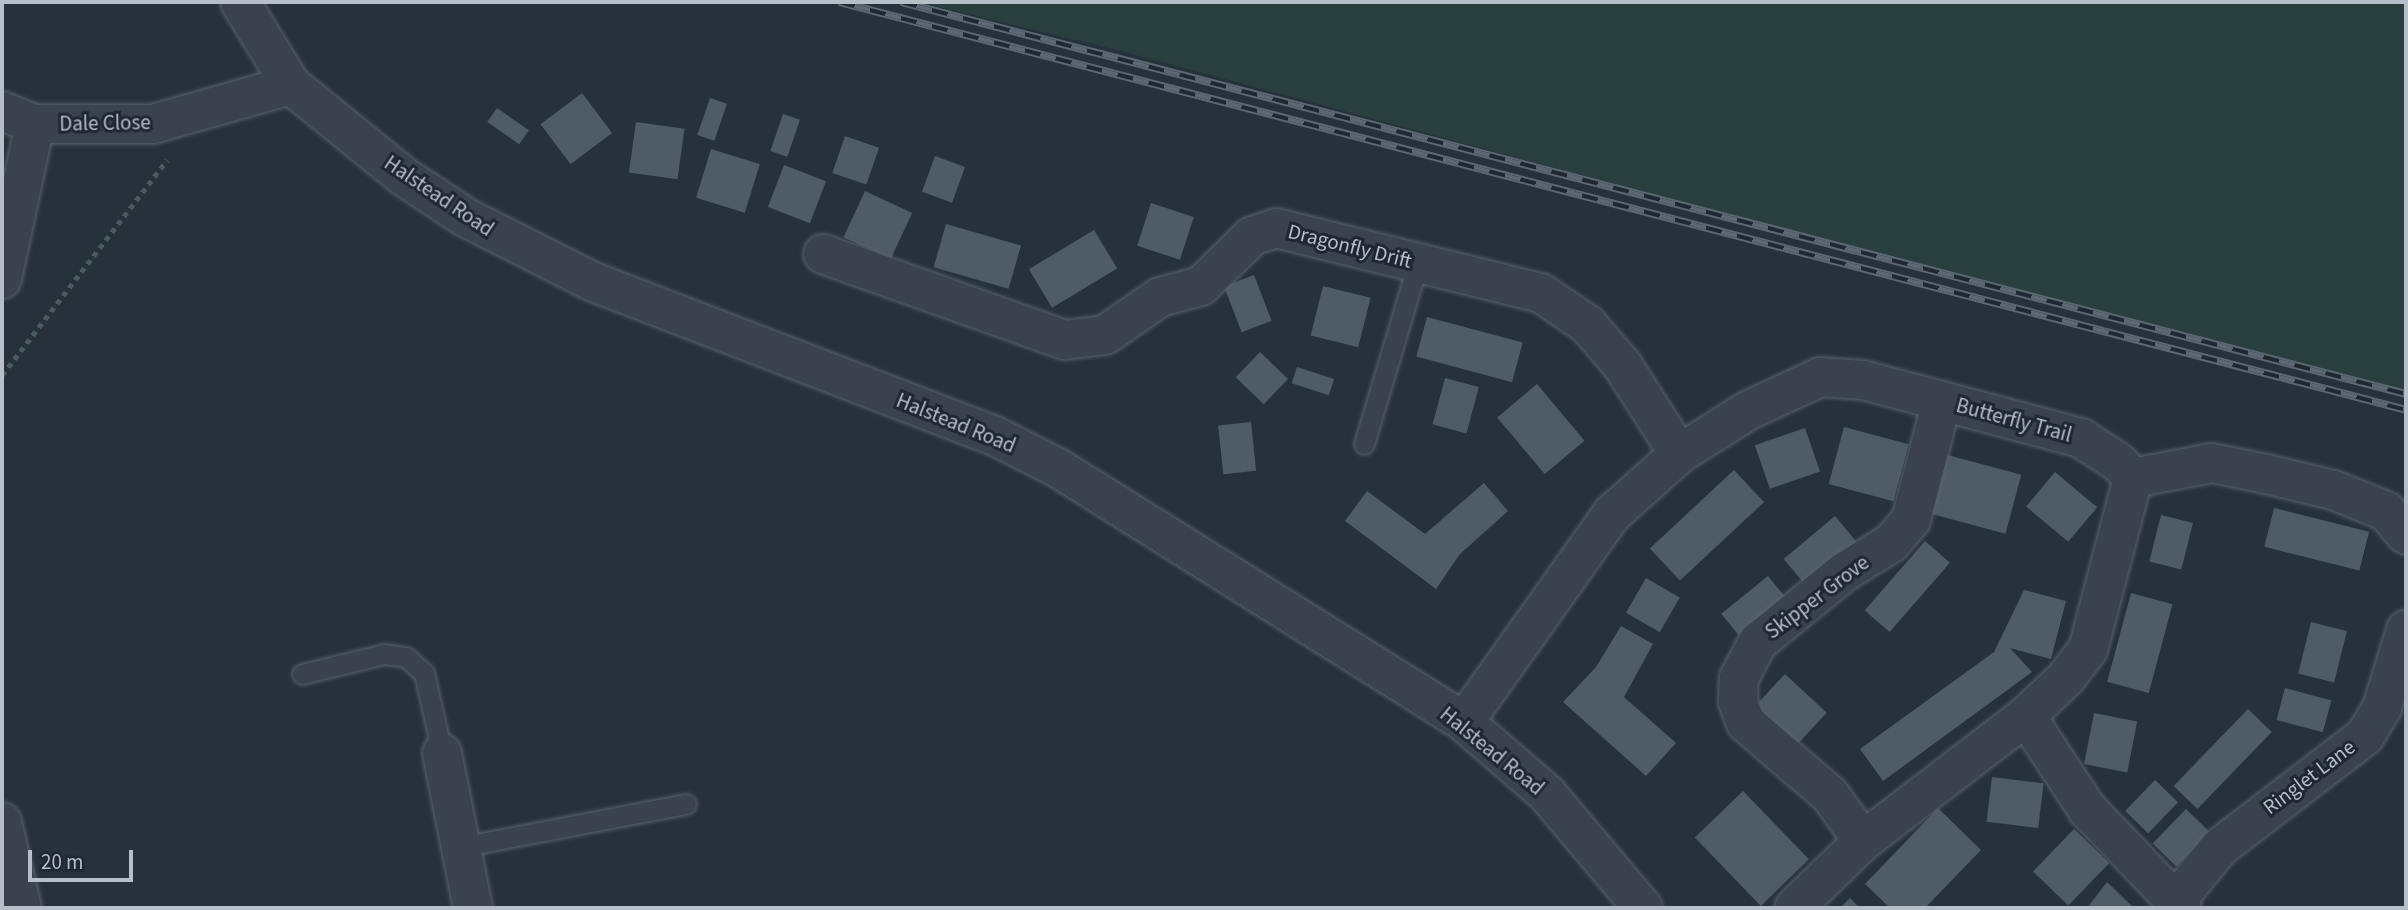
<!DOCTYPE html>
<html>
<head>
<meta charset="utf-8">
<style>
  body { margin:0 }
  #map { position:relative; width:2408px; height:910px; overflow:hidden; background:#26313c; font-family:"Source Sans 3",sans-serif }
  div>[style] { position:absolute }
  .green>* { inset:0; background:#293f3e }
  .building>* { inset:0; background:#4f5c67; transform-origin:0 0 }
  .path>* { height:4.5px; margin-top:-2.25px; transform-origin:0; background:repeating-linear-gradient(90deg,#485b5d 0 5px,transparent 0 10px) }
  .roads { filter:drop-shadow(0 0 2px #58616b) drop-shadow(0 0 2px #58616b) }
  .service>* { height:19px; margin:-9.5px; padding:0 9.5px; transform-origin:9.5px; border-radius:9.5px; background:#3a434d }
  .minor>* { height:38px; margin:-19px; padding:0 19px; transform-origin:19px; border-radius:19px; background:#3a434d }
  .tertiary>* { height:38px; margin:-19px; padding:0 19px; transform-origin:19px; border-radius:19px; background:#3a434d }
  .rail>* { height:8px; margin-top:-4px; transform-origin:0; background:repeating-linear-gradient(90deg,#1f2832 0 16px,#5c6773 0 32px); box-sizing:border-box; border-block:2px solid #5c6773 }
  span { translate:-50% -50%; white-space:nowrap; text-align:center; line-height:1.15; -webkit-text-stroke:6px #1f2832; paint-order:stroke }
  .street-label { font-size:21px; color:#b6bec8 }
  .frame { position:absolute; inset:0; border:4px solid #b6bec8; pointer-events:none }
  .scale { position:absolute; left:28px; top:850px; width:105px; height:32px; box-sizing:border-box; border:4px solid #b6bec8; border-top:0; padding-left:9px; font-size:21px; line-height:24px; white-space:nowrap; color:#b6bec8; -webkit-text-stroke:5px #1f2832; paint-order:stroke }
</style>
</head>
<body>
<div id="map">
  <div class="green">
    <i style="clip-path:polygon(919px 2px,2406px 2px,2406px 397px,1121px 51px)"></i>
  </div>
  <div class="building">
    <i style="left:582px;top:93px;width:50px;height:52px;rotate:53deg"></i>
    <i style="left:710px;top:98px;width:18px;height:39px;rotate:19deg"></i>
    <i style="left:497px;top:108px;width:39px;height:17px;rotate:35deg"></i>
    <i style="left:783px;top:114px;width:18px;height:39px;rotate:19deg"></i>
    <i style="left:636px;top:122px;width:49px;height:51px;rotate:8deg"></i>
    <i style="left:845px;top:136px;width:36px;height:39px;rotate:19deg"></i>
    <i style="left:711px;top:149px;width:51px;height:51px;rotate:17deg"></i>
    <i style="left:935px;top:156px;width:32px;height:38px;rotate:20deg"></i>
    <i style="left:784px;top:165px;width:45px;height:45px;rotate:21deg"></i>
    <i style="left:865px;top:191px;width:52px;height:51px;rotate:25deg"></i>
    <i style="left:1151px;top:203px;width:45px;height:45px;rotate:18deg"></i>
    <i style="left:946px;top:224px;width:78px;height:45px;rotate:16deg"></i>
    <i style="left:1094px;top:230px;width:45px;height:76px;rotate:59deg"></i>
    <i style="left:1254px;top:275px;width:49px;height:32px;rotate:69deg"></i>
    <i style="left:1323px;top:286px;width:49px;height:51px;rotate:14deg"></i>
    <i style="left:1427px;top:317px;width:99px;height:41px;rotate:15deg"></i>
    <i style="left:1260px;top:352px;width:39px;height:35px;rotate:44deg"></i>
    <i style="left:1297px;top:367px;width:39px;height:17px;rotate:18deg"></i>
    <i style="left:1445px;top:378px;width:35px;height:48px;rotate:15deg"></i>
    <i style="left:1537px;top:384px;width:74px;height:52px;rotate:50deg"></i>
    <i style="left:1251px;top:422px;width:49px;height:33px;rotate:84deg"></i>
    <i style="left:1844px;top:427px;width:67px;height:59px;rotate:15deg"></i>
    <i style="left:1805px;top:428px;width:46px;height:53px;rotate:71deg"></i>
    <i style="left:1944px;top:454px;width:80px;height:61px;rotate:15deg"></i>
    <i style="left:1734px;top:470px;width:44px;height:115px;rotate:47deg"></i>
    <i style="left:2055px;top:472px;width:55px;height:45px;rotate:40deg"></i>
    <i style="clip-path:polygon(1484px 483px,1508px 511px,1460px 554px,1436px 589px,1345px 521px,1367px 491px,1425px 534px)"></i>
    <i style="left:2274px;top:508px;width:98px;height:40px;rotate:14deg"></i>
    <i style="left:2161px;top:515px;width:33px;height:48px;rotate:14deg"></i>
    <i style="left:1835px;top:516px;width:39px;height:67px;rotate:50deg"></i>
    <i style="left:1925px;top:541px;width:33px;height:92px;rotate:41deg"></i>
    <i style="left:1768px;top:576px;width:32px;height:60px;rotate:51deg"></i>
    <i style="left:1646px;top:578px;width:39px;height:40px;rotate:30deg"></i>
    <i style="clip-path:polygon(2024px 590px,2066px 601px,2051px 659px,2010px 648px,2032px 672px,1883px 781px,1860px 749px,1994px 652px)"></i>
    <i style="left:2131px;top:593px;width:43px;height:92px;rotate:15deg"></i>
    <i style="left:2311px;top:622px;width:37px;height:53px;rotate:14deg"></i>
    <i style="clip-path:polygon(1621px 626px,1653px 644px,1624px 697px,1676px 743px,1646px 776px,1563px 702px,1596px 667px)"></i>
    <i style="left:1785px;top:674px;width:57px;height:44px;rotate:43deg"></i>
    <i style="left:2285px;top:688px;width:48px;height:33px;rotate:15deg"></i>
    <i style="left:2248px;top:709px;width:33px;height:107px;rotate:44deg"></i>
    <i style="left:2094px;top:713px;width:44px;height:52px;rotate:11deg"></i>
    <i style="left:1992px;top:777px;width:52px;height:45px;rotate:7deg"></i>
    <i style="left:2155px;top:780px;width:32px;height:43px;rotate:44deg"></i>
    <i style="left:1743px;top:791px;width:95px;height:67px;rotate:46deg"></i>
    <i style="clip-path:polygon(1938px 808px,1981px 850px,1925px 908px,1890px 908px,1865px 884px)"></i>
    <i style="left:2186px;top:809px;width:33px;height:48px;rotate:44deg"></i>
    <i style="left:2074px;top:829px;width:49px;height:59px;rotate:44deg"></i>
    <i style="clip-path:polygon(2107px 882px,2134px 908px,2087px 908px)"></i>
    <i style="clip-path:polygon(1850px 898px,1860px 908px,1840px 908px)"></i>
  </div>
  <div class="path">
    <i style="left:2px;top:375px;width:271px;rotate:-52.5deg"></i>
  </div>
  <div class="roads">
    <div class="service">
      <i style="left:1364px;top:444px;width:189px;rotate:-73.4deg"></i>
      <i style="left:302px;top:674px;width:84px;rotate:-13.7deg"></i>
      <i style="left:384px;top:654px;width:22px;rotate:8deg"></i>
      <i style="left:406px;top:657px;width:24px;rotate:42deg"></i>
      <i style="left:424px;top:673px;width:82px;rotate:77.3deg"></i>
      <i style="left:460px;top:847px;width:230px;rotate:-10.8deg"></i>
    </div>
    <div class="minor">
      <i style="left:2px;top:111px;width:35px;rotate:22deg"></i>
      <i style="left:35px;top:124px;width:118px"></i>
      <i style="left:153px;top:124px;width:143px;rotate:-15.8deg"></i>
      <i style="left:823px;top:254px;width:257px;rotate:19.6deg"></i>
      <i style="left:1065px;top:340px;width:40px;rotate:-7.1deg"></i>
      <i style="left:1105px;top:335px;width:67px;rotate:-34.6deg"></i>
      <i style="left:1160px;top:297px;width:42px;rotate:-15deg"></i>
      <i style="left:1201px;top:286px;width:71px;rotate:-44.4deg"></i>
      <i style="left:1252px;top:236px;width:25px;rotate:-18deg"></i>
      <i style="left:1276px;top:228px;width:273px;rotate:13.8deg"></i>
      <i style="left:1541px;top:293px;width:57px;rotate:34.2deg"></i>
      <i style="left:1588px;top:325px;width:54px;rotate:49.5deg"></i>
      <i style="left:1623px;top:366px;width:104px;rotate:57.5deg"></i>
      <i style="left:2px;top:279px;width:158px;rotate:-78deg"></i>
      <i style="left:2133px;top:478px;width:80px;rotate:-10.8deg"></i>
      <i style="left:2212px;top:463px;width:55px;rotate:11.5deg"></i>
      <i style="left:2266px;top:474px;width:69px;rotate:13.4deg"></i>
      <i style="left:2333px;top:490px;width:57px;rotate:21.6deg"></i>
      <i style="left:2386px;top:511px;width:31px;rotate:50deg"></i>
      <i style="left:2026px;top:716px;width:111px;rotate:56.7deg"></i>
      <i style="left:2087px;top:809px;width:137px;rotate:46.2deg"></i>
      <i style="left:1464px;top:722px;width:255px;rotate:-54.6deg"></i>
      <i style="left:1612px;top:514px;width:90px;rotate:-41.8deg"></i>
      <i style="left:1679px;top:454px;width:83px;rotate:-32.2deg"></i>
      <i style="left:1749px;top:410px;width:78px;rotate:-24.9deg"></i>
      <i style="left:1820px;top:377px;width:43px;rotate:4deg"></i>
      <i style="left:1863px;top:380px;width:226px;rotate:14.9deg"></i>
      <i style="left:2081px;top:438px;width:45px;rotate:33.3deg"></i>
      <i style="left:2119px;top:463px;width:21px;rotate:47deg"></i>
      <i style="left:2133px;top:478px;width:177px;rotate:104.7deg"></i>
      <i style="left:2088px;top:649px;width:36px;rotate:127deg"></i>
      <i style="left:2066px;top:678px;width:55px;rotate:136.5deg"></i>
      <i style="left:2026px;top:716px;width:205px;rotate:142.5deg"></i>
      <i style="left:1863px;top:841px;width:96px;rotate:135.8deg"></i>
      <i style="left:442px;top:753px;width:158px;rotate:78.7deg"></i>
      <i style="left:2px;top:822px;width:88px;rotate:76.9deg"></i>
      <i style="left:1863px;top:841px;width:57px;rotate:-125.7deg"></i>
      <i style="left:1830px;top:795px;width:111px;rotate:-139.4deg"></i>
      <i style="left:1746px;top:723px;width:22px;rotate:-111deg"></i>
      <i style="left:1738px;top:702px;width:24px;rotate:-88deg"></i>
      <i style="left:1739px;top:678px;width:41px;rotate:-62.2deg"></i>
      <i style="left:1758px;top:642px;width:111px;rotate:-39.1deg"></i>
      <i style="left:1844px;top:572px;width:55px;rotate:-31.7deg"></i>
      <i style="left:1891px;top:543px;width:30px;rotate:-49deg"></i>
      <i style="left:1911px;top:520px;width:123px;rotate:-75.4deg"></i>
      <i style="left:2175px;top:902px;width:70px;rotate:-50.8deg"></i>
      <i style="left:2219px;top:848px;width:184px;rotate:-37.5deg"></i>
      <i style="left:2365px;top:736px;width:33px;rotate:-59deg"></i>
      <i style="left:2382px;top:708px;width:82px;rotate:-72.9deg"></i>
    </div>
    <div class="tertiary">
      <i style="left:240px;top:2px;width:97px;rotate:58.4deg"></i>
      <i style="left:291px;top:85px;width:144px;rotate:39.1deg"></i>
      <i style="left:403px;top:176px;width:74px;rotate:33.5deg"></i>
      <i style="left:465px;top:217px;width:141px;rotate:26.9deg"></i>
      <i style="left:591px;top:281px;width:430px;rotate:21deg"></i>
      <i style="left:993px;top:435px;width:73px;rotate:26.9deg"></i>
      <i style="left:1058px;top:468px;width:479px;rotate:32deg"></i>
      <i style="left:1464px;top:722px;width:110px;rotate:40.9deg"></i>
      <i style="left:1547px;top:794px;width:149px;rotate:49.9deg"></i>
    </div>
  </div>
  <div class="rail">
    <i style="left:839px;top:2px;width:1619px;rotate:14.59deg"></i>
    <i style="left:901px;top:2px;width:1555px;rotate:14.6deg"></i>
  </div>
  <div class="street-label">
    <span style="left:105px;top:123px;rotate:-1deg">Dale Close</span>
    <span style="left:439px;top:196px;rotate:34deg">Halstead Road</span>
    <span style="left:1350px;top:246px;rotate:14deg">Dragonfly Drift</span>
    <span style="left:2014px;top:420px;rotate:15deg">Butterfly Trail</span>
    <span style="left:956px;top:423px;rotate:22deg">Halstead Road</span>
    <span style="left:1817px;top:597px;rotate:-37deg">Skipper Grove</span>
    <span style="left:1492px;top:751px;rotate:39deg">Halstead Road</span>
    <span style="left:2309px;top:777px;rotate:-37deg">Ringlet Lane</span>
  </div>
  <div class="frame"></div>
  <div class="scale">20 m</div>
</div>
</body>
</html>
